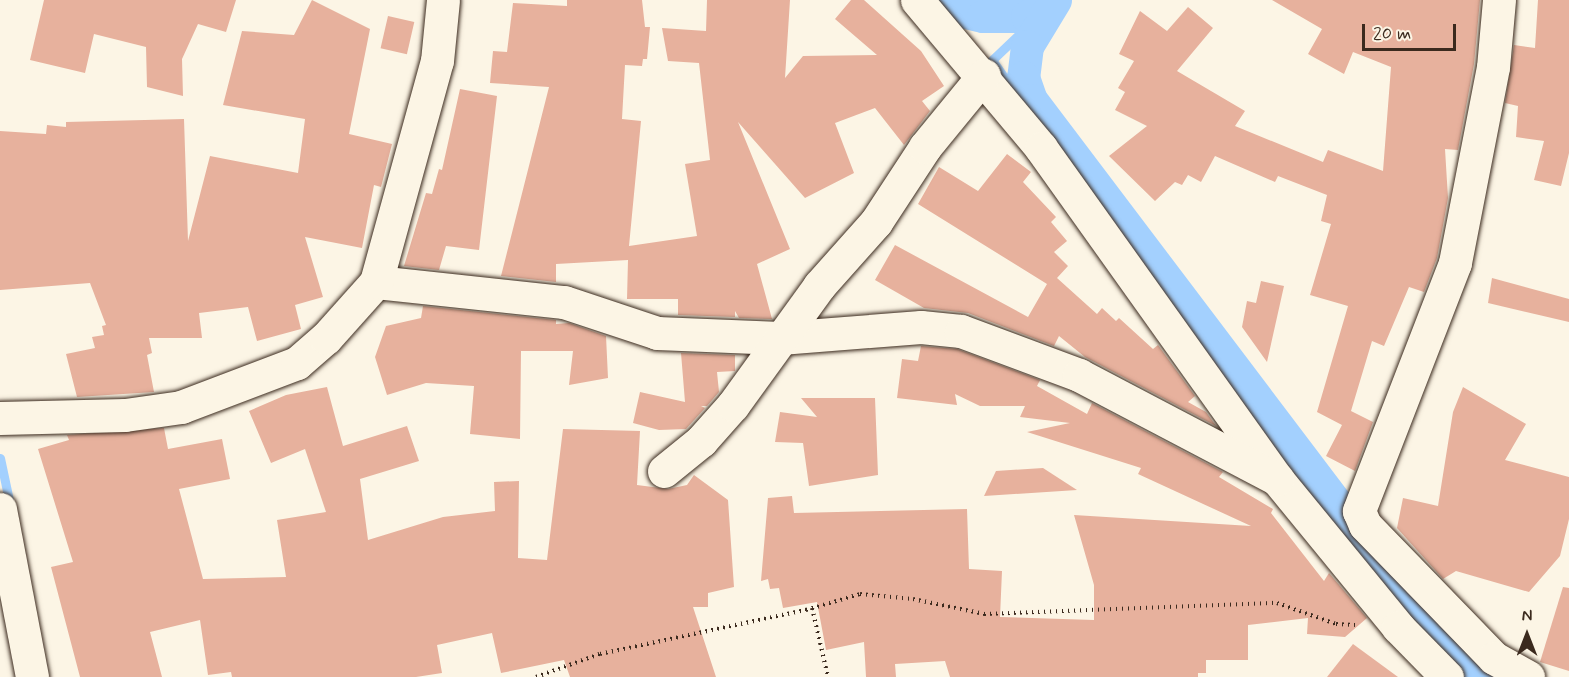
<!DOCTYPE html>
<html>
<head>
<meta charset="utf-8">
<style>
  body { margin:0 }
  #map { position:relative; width:1569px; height:677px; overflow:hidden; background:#fcf5e5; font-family:Mynerve,sans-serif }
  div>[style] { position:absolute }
  .stream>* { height:9px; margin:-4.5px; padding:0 4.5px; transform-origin:4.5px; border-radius:4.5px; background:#a3d0fe }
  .canal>* { height:33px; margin:-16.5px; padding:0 16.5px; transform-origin:16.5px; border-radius:16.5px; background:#a3d0fe }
  .building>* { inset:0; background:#e7b19d; transform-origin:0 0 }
  .path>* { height:4px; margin-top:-2px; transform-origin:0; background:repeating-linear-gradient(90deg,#3b2a1e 0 1.5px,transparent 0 6px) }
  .roads { filter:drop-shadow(0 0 2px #3b2a1e) drop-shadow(0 0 2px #3b2a1e) }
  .minor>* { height:33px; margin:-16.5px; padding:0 16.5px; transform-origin:16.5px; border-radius:16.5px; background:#fcf5e5 }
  span { translate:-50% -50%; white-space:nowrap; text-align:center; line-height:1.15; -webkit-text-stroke:6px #fcf5e5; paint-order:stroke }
  .north { position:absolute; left:1497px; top:605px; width:60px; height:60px; -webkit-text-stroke:4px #fcf5e5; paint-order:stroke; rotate:0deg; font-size:16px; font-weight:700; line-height:24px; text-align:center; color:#3b2a1e }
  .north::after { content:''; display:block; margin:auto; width:21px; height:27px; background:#3b2a1e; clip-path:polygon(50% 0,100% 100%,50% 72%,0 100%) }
  .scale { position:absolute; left:1362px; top:24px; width:94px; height:27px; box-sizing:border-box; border:3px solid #3b2a1e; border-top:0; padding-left:8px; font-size:18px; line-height:21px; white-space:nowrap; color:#3b2a1e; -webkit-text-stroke:4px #fcf5e5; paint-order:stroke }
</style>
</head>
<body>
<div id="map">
  <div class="stream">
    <i style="left:1018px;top:97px;width:45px;rotate:-125.1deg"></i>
    <i style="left:992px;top:60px;width:79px;rotate:-43.5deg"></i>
    <i style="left:1210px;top:357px;width:224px;rotate:52.6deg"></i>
    <i style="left:1346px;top:535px;width:190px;rotate:48.4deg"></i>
    <i style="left:0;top:458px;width:48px;rotate:78deg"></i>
  </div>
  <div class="canal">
    <i style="left:941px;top:0;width:11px;rotate:49deg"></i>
    <i style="left:948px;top:8px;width:36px;rotate:13deg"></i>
    <i style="left:983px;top:16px;width:44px"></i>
    <i style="left:1027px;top:16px;width:24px;rotate:-24deg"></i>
    <i style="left:1055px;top:0;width:54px;rotate:121.3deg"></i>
    <i style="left:1027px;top:46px;width:31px;rotate:97deg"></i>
    <i style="left:1023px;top:77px;width:24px;rotate:71deg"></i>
    <i style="left:1031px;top:100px;width:633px;rotate:52.89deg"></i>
    <i style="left:1413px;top:605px;width:100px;rotate:46.2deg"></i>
  </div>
  <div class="building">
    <i style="clip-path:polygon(44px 0,236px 0,226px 32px,198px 24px,182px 59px,183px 96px,147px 87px,146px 47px,94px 34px,85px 73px,30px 60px)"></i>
    <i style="clip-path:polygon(312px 0,370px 29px,349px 134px,392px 144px,381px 187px,374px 185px,362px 248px,305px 237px,323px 297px,295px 305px,301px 329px,257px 341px,248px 307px,199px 313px,202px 338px,149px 338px,152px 353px,147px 355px,154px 392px,77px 397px,66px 354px,95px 348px,92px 337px,104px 335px,102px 326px,106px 325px,90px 283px,0 290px,0 131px,46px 134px,47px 125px,66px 127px,66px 122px,184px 119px,188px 241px,210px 156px,298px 173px,305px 119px,223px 105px,242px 31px,294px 35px)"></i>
    <i style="clip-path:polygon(567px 0,642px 0,645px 27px,650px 27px,647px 59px,643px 59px,642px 66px,625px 65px,622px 119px,641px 121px,629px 246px,697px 236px,685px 164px,710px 160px,699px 63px,668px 61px,662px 28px,706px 31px,707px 0,790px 0,785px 78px,803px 56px,877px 55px,835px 19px,851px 0,864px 0,921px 51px,944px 86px,922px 101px,930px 111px,904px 145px,875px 108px,835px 123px,854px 173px,805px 198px,738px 122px,790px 249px,757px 264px,772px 319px,739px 318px,735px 311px,735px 317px,678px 315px,678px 299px,627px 299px,628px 260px,556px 264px,556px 282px,501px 276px,549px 87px,490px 83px,493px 51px,507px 52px,513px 3px,567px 6px)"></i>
    <i style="clip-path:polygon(1272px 0,1480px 0,1474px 64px,1458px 150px,1445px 149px,1448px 198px,1437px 258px,1424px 292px,1409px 287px,1384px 346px,1372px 341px,1351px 411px,1373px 422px,1355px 471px,1326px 456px,1342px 425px,1317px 412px,1348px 306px,1310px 295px,1331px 224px,1321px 221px,1327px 195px,1278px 176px,1275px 182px,1215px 156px,1201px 182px,1188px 175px,1182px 185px,1175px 182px,1155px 201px,1109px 156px,1147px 126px,1115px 110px,1125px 92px,1118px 88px,1134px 61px,1119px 54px,1140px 11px,1167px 31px,1188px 7px,1213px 28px,1177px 71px,1245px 111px,1235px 126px,1323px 162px,1328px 150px,1383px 171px,1391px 67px,1353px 52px,1344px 74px,1308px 54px,1322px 29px)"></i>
    <i style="clip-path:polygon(1538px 0,1569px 0,1569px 153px,1561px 186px,1534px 180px,1544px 141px,1516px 137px,1518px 106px,1505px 103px,1514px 45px,1535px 48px)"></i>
    <i style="left:388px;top:16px;width:27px;height:33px;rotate:13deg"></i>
    <i style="clip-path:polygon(460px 89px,497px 96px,479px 250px,446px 246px,439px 270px,404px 266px,426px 193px,432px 194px,439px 169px,442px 170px)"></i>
    <i style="clip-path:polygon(1007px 154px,1031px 172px,1023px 182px,1056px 217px,1051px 222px,1067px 241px,1054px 252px,1068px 266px,1057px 278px,1097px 314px,1102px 308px,1116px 321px,1119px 318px,1153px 349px,1158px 345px,1195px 396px,1188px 402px,1206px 412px,1216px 426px,1085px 357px,1059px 336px,1054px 346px,968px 313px,924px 308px,875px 280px,895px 245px,1028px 317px,1047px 284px,918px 204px,939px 167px,978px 191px)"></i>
    <i style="clip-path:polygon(1492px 278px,1569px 299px,1569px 322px,1488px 303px)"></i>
    <i style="clip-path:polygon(1261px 281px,1284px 286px,1267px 362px,1242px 327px,1247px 301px,1256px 303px)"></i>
    <i style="clip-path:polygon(423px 306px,556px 320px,556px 324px,569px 323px,606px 336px,608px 378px,569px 385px,573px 351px,521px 351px,520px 439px,470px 434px,474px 386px,426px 383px,387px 395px,375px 357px,386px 326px,421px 318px)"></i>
    <i style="clip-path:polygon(921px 346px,957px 349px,1040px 380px,1037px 386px,1087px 414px,1092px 403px,1223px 472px,1219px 477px,1273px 509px,1271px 513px,1324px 581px,1329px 573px,1367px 618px,1345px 637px,1307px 634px,1308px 618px,1248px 625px,1248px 660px,1206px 660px,1206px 673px,1198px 673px,1198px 677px,950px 677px,945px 661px,895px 664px,896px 677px,866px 677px,864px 642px,826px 650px,817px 602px,783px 608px,779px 588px,770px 589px,768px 579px,761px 581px,768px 498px,792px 496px,794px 513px,967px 509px,969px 569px,1002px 571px,1000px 617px,1094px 620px,1094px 585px,1074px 515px,1251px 526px,1138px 474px,1141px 468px,1027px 432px,1070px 423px,1020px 417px,1025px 406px,980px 406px,955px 394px,957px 405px,897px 398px,902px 359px,918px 361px)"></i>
    <i style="clip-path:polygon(681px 353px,735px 355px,735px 371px,717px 372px,719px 392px,707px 406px,701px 406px,705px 408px,686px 429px,659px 430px,633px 423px,640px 392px,685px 402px)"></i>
    <i style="clip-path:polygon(327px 387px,343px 446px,407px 426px,419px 461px,360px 479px,368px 540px,443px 517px,495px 511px,494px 482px,519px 481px,518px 558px,547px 560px,563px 429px,640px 431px,637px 485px,668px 489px,687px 485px,694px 475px,728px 500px,734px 587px,708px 593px,708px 607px,693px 607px,716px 677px,570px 677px,564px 660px,501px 673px,492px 633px,437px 645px,442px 673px,416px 677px,232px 677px,231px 672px,208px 675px,200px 620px,150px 632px,162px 677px,80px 677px,51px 567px,73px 562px,38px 449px,69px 440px,67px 435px,164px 428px,168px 449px,222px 439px,230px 479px,179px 489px,203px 579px,286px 577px,277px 520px,326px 512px,305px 449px,271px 463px,249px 411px,286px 395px)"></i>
    <i style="clip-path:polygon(1463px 387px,1526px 424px,1505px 460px,1569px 477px,1569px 519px,1560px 556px,1529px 592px,1456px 571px,1443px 579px,1397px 528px,1403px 498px,1438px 506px,1453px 412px)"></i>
    <i style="clip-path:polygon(801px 398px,875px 398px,878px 475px,809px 486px,803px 443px,775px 442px,780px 412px,817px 417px)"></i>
    <i style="clip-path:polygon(1043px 468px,1077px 490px,984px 496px,996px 471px)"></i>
    <i style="clip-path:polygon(1563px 587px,1569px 588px,1569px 671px,1540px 662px)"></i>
    <i style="clip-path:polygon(1353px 644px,1398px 677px,1327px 677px)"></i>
  </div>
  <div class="path">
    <i style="left:812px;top:608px;width:71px;rotate:76.9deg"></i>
    <i style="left:536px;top:677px;width:68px;rotate:-19.8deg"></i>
    <i style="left:600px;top:654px;width:211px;rotate:-12.1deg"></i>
    <i style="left:806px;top:610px;width:56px;rotate:-16.5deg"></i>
    <i style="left:860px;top:594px;width:53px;rotate:5.4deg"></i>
    <i style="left:913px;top:599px;width:73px;rotate:11.9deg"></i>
    <i style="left:984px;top:614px;width:293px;rotate:-2.2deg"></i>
    <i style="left:1277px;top:603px;width:63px;rotate:19.6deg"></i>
    <i style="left:1336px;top:624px;width:19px;rotate:3deg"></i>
  </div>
  <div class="roads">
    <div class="minor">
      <i style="left:917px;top:0;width:193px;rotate:50deg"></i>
      <i style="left:1041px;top:148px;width:407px;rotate:54.5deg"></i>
      <i style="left:1277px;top:479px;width:191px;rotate:50.7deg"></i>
      <i style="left:1398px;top:627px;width:70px;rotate:45.6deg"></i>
      <i style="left:1499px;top:0;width:67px;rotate:95.1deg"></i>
      <i style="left:1493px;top:67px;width:200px;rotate:101deg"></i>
      <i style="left:1455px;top:263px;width:266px;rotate:111.2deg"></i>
      <i style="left:1359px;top:511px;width:15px;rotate:67deg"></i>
      <i style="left:1365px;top:525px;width:185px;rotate:45.9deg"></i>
      <i style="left:1494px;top:658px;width:39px;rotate:29deg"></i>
      <i style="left:376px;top:282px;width:189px;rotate:6.1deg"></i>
      <i style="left:564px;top:302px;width:98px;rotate:18.4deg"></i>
      <i style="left:657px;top:333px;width:123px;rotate:2.3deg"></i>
      <i style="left:780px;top:338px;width:141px;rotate:-4.5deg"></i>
      <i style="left:921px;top:327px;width:40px;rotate:5.7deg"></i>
      <i style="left:961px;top:331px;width:126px;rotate:20.4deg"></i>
      <i style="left:1079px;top:375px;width:224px;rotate:27.7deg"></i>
      <i style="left:0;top:418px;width:125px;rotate:-1.4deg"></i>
      <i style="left:125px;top:415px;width:57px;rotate:-8.1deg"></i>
      <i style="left:181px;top:407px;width:124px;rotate:-20.8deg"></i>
      <i style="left:297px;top:363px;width:38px;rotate:-41deg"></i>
      <i style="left:326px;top:338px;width:75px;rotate:-48.2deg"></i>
      <i style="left:376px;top:282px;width:229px;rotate:-74.6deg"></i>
      <i style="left:437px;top:61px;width:61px;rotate:-84.4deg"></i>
      <i style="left:664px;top:471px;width:48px;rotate:-39deg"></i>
      <i style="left:701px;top:441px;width:48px;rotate:-48.4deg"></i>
      <i style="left:733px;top:405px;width:147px;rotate:-54.1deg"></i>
      <i style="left:819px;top:286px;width:86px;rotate:-48.3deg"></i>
      <i style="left:876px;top:222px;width:90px;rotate:-56.8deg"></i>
      <i style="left:925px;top:147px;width:93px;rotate:-50.7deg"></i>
      <i style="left:0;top:509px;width:171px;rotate:79.2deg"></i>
    </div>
  </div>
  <div class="north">N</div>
  <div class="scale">20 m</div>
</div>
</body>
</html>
